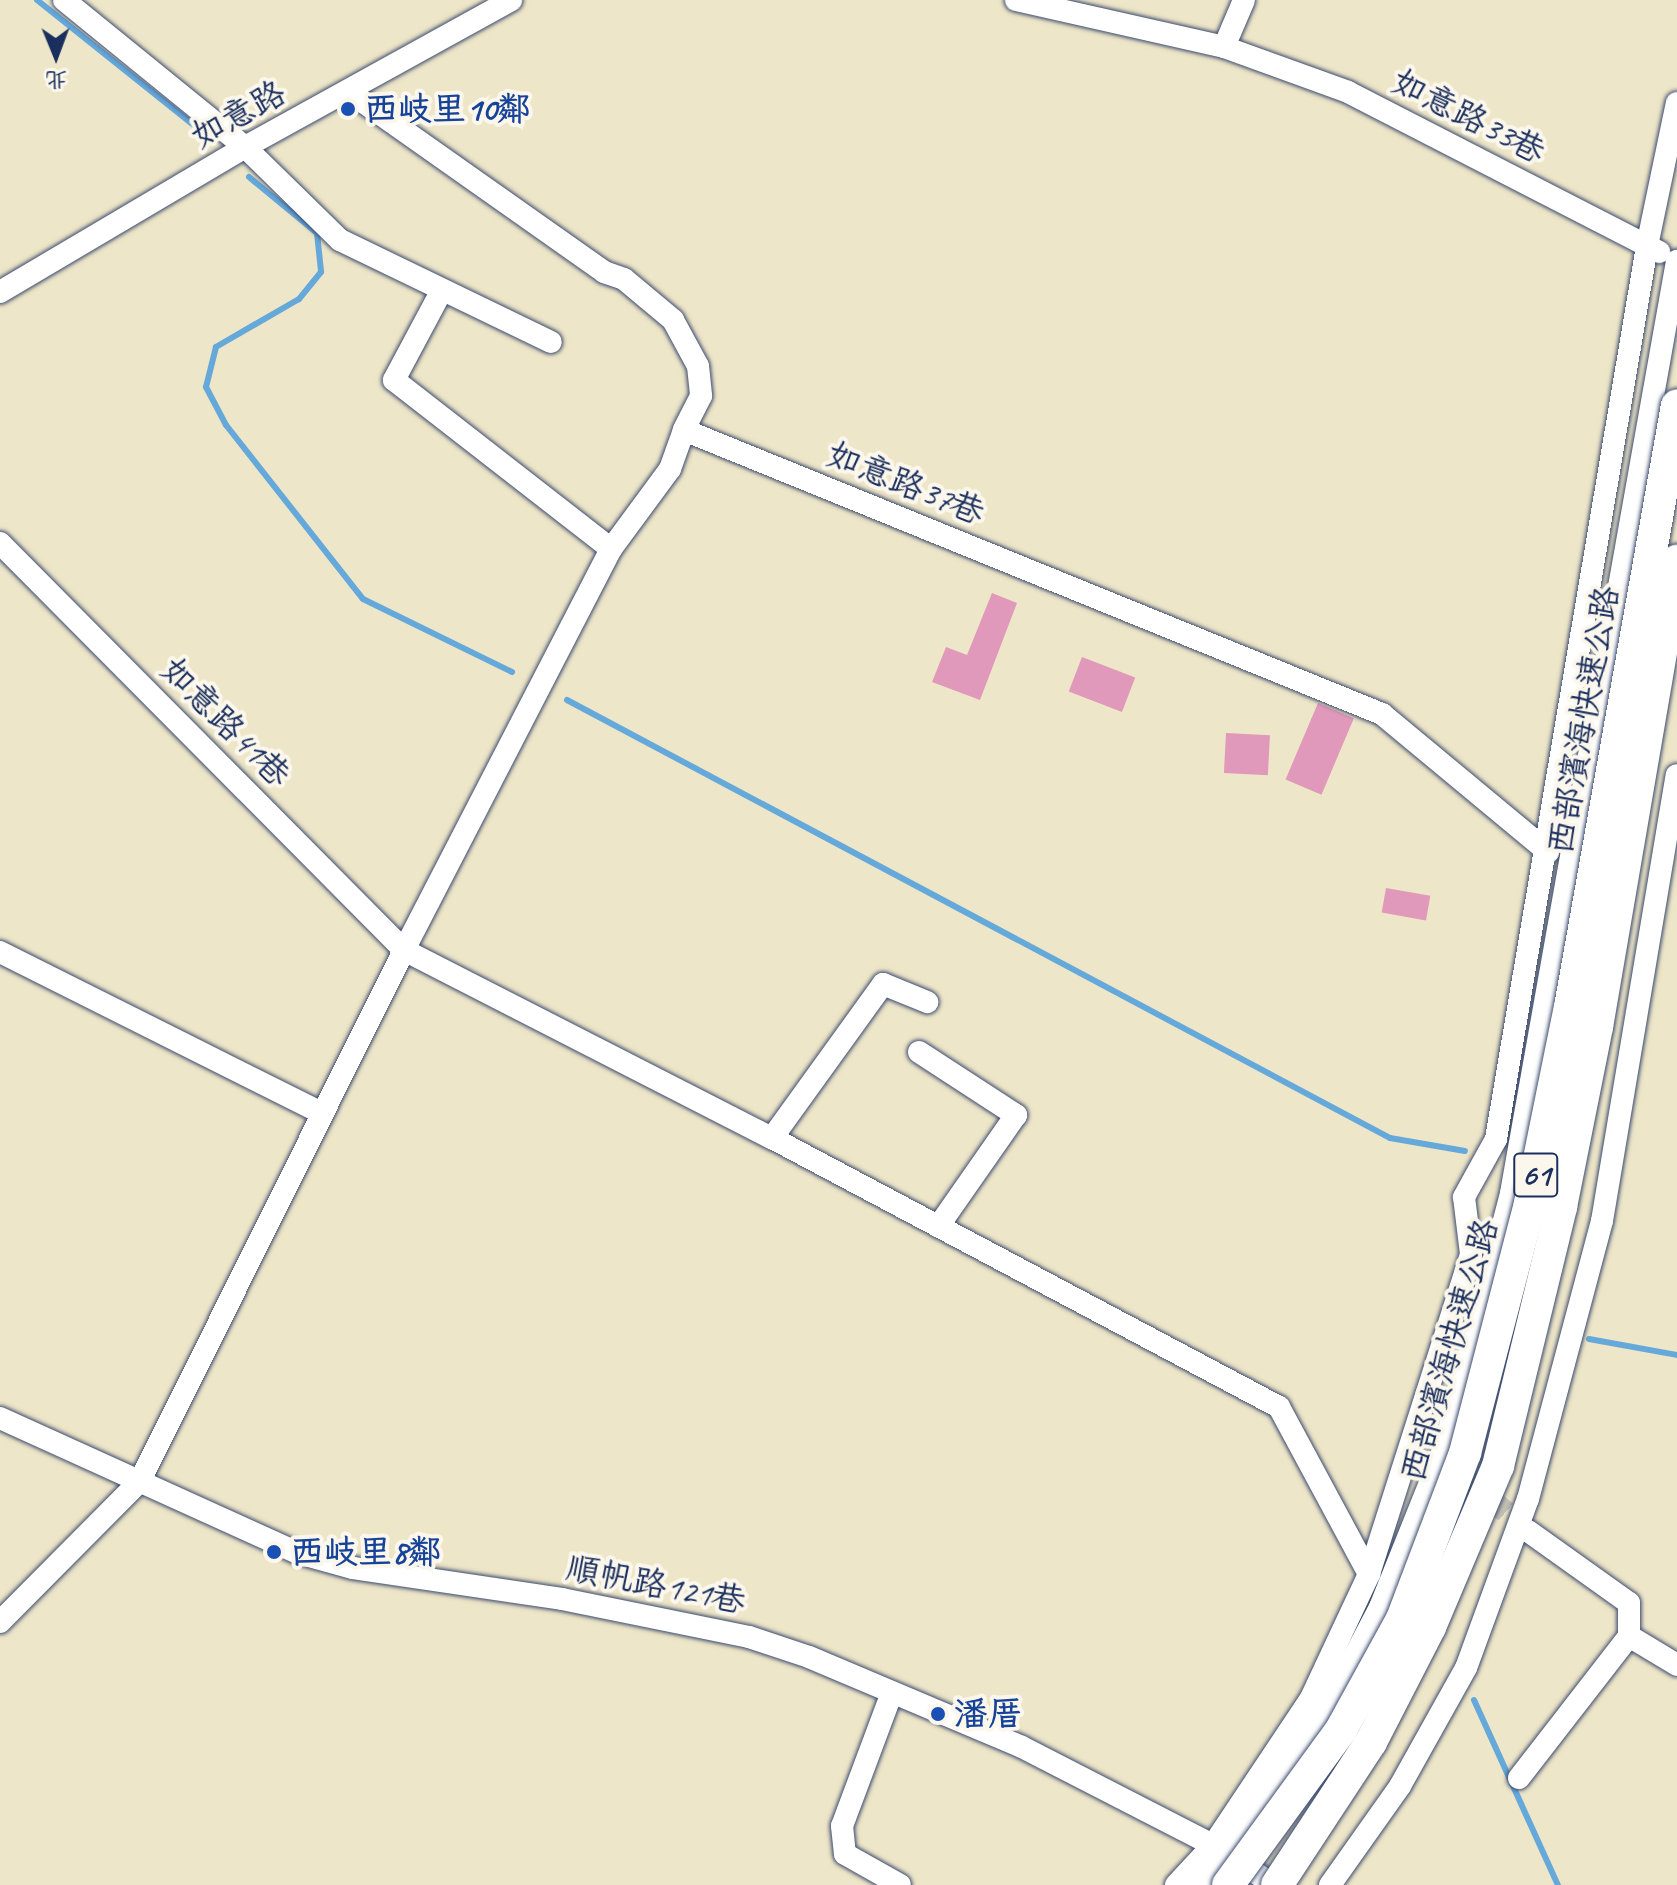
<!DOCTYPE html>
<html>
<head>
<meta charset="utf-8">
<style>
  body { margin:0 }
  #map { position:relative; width:1677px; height:1885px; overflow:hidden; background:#eee6c8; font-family:Caveat,"LXGW WenKai TC",sans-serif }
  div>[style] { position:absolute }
  .stream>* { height:6px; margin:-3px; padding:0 3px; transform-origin:3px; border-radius:3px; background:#65a8da }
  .building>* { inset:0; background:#e099ba; transform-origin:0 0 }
  .minor-tunnel>* { height:22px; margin-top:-11px; transform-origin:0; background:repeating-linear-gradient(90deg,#c4c1b3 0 22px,transparent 0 33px) }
  .roads { filter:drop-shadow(0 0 2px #3b4a6e) drop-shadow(0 0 2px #3b4a6e) }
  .minor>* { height:22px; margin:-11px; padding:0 11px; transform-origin:11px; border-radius:11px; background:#fff }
  .bridges { filter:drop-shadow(0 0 2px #3b4a6e) drop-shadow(0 0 2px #3b4a6e) }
  .highway-bridge>* { height:32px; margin:-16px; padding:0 16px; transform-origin:16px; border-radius:16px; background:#fff }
  .dots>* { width:22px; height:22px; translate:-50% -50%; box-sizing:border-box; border:4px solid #fbf7ec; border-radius:50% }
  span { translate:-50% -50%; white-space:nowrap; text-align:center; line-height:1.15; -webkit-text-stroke:8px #fbf7ec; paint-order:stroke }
  .shield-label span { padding:2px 6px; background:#fbf7ec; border:2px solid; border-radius:6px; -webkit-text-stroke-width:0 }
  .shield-label { font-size:32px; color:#1b2f5e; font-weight:700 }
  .transit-label { font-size:34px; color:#164399; font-weight:700 }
  .left { translate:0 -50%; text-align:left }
  .street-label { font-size:34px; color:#1b2f5e }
  .north { position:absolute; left:16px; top:16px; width:80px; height:80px; -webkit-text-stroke:6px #fbf7ec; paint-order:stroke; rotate:179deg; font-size:22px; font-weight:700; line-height:32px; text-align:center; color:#1b2f5e }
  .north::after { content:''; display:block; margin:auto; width:28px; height:36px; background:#1b2f5e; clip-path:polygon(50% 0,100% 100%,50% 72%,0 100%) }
</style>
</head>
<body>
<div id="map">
  <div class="stream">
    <i style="left:37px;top:0;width:223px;rotate:38.6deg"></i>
    <i style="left:249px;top:177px;width:88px;rotate:39.5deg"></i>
    <i style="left:317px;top:233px;width:39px;rotate:84deg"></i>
    <i style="left:321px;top:272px;width:35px;rotate:129deg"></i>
    <i style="left:299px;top:299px;width:96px;rotate:150deg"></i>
    <i style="left:216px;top:347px;width:41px;rotate:104deg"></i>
    <i style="left:206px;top:387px;width:43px;rotate:62.2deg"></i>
    <i style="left:226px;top:425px;width:221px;rotate:51.8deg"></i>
    <i style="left:363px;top:599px;width:166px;rotate:26.1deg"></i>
    <i style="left:567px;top:700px;width:932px;rotate:28.02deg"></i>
    <i style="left:1390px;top:1138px;width:76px;rotate:9.8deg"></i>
    <i style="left:1589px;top:1339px;width:89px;rotate:10.3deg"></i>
    <i style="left:1474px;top:1700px;width:203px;rotate:65.6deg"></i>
  </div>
  <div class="building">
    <i style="clip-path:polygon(992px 593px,1017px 603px,980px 700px,932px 682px,946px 647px,967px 655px)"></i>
    <i style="left:1082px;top:657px;width:57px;height:37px;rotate:21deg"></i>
    <i style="left:1318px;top:703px;width:39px;height:83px;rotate:23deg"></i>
    <i style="left:1226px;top:733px;width:44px;height:40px;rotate:3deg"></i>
    <i style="left:1386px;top:888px;width:45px;height:25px;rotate:10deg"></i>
  </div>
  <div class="minor-tunnel">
    <i style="left:1414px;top:1433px;width:150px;rotate:40.7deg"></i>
  </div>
  <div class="roads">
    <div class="minor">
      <i style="left:64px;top:0;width:233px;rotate:39.1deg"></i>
      <i style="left:245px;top:147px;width:133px;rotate:44.4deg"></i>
      <i style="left:340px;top:240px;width:234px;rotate:25.8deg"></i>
      <i style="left:1016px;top:0;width:213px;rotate:12.7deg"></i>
      <i style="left:1224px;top:47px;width:132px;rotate:19.9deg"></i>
      <i style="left:1348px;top:92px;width:350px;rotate:27.2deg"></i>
      <i style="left:1224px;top:47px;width:51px;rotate:-66.9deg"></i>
      <i style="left:349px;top:92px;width:312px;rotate:35.2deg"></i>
      <i style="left:604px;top:272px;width:21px;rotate:19deg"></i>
      <i style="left:624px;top:279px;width:64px;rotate:39.9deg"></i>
      <i style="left:673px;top:320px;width:52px;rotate:61.5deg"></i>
      <i style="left:698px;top:366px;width:30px;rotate:84deg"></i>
      <i style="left:701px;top:396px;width:38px;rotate:117deg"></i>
      <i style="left:684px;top:430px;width:754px;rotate:22.14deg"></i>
      <i style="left:1382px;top:714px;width:216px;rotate:39.7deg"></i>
      <i style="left:442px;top:290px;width:102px;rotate:118.1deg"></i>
      <i style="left:394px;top:380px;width:275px;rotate:37.9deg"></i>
      <i style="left:0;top:292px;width:285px;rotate:-30.6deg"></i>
      <i style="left:245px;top:147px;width:304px;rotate:-28.9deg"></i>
      <i style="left:0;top:543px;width:573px;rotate:45.21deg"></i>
      <i style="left:404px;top:950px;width:413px;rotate:27.1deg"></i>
      <i style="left:772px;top:1138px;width:574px;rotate:27.95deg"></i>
      <i style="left:1279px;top:1407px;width:190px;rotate:61.7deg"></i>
      <i style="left:0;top:952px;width:360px;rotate:26.6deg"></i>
      <i style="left:919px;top:1052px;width:116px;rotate:33deg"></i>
      <i style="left:1016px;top:1115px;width:136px;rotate:124.9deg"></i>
      <i style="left:772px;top:1138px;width:190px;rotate:-54.2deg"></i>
      <i style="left:883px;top:984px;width:48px;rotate:22.2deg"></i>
      <i style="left:0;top:1418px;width:327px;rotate:24.4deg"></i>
      <i style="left:298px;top:1553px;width:57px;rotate:15.3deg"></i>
      <i style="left:353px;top:1568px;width:211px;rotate:8.4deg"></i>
      <i style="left:562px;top:1599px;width:191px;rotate:11.5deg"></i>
      <i style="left:749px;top:1637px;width:63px;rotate:18.4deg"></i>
      <i style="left:809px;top:1657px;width:231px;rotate:22.9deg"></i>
      <i style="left:1022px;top:1747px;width:215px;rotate:27.2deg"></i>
      <i style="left:1213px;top:1845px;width:73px;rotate:33.3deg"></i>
      <i style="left:0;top:1622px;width:199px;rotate:-45.2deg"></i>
      <i style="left:140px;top:1481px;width:593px;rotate:-63.56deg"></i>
      <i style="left:404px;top:950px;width:451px;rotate:-62.7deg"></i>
      <i style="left:611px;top:549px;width:99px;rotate:-53.6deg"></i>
      <i style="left:670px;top:469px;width:41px;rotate:-70.3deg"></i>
      <i style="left:1629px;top:1636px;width:56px;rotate:31.1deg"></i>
      <i style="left:891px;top:1695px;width:140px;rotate:110.5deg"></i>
      <i style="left:842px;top:1826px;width:28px;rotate:84deg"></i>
      <i style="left:845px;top:1854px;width:63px;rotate:29.4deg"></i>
      <i style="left:1519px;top:1778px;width:180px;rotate:-52.2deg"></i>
      <i style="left:1629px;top:1636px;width:33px;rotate:-90deg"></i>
      <i style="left:1629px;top:1603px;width:124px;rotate:-144.5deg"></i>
      <i style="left:1176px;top:1885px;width:54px;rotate:-47.2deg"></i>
      <i style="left:1213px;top:1845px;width:177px;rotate:-56.3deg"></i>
      <i style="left:1311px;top:1698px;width:137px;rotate:-64.9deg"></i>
      <i style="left:1369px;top:1574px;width:336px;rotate:-72.3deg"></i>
      <i style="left:1471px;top:1254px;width:57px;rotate:-97deg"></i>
      <i style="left:1464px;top:1197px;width:66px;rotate:-61.1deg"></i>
      <i style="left:1496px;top:1139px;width:906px;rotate:-80.4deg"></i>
      <i style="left:1647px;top:246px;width:146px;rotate:-78.2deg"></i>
      <i style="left:1201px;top:1885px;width:206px;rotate:-54.1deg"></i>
      <i style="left:1322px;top:1718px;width:125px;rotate:-62.4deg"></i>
      <i style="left:1380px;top:1607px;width:175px;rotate:-68.1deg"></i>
      <i style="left:1445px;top:1445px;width:260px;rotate:-75.3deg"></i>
      <i style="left:1511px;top:1193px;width:947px;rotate:-79.9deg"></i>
      <i style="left:1330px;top:1885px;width:121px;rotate:-54.7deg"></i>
      <i style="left:1400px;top:1786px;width:135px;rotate:-60.8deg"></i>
      <i style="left:1466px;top:1668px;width:180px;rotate:-69.9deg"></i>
      <i style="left:1528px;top:1499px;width:288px;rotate:-75.1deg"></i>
      <i style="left:1602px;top:1221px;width:452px;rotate:-80.5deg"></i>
    </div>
  </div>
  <div class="bridges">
    <div class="highway-bridge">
      <i style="left:1228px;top:1885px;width:192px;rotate:-53.9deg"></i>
      <i style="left:1341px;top:1730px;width:127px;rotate:-61.2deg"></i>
      <i style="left:1402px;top:1619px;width:178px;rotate:-69.2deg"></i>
      <i style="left:1465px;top:1453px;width:258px;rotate:-75.4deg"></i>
      <i style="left:1530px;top:1203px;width:200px;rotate:-78.5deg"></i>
      <i style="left:1570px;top:1007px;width:611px;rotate:-79.92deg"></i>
      <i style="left:1277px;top:1885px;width:171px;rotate:-56.7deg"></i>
      <i style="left:1371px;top:1742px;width:129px;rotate:-62.8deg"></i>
      <i style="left:1430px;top:1627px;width:175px;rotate:-67.1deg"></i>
      <i style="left:1498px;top:1466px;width:267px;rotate:-76.3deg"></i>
      <i style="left:1561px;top:1207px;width:184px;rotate:-78.7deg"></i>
      <i style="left:1597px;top:1027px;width:473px;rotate:-80.3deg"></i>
    </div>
  </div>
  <div class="dots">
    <i style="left:348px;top:109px;background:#1a4fb4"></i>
    <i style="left:274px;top:1552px;background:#1a4fb4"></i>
    <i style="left:938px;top:1714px;background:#1a4fb4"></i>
  </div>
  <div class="shield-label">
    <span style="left:1536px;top:1175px">61</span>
  </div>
  <div class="transit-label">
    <span class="left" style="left:364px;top:109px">西岐里10鄰</span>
    <span class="left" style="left:290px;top:1552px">西岐里8鄰</span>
    <span class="left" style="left:954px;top:1714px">潘厝</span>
  </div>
  <div class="street-label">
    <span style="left:238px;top:114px;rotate:-29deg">如意路</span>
    <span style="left:1469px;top:116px;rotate:27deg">如意路33巷</span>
    <span style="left:906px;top:483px;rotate:22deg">如意路37巷</span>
    <span style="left:1583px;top:720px;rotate:-80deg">西部濱海快速公路</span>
    <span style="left:226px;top:722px;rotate:45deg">如意路41巷</span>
    <span style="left:1449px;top:1350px;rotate:-74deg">西部濱海快速公路</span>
    <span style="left:656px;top:1584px;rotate:11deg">順帆路121巷</span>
  </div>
  <div class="north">北</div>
</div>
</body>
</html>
